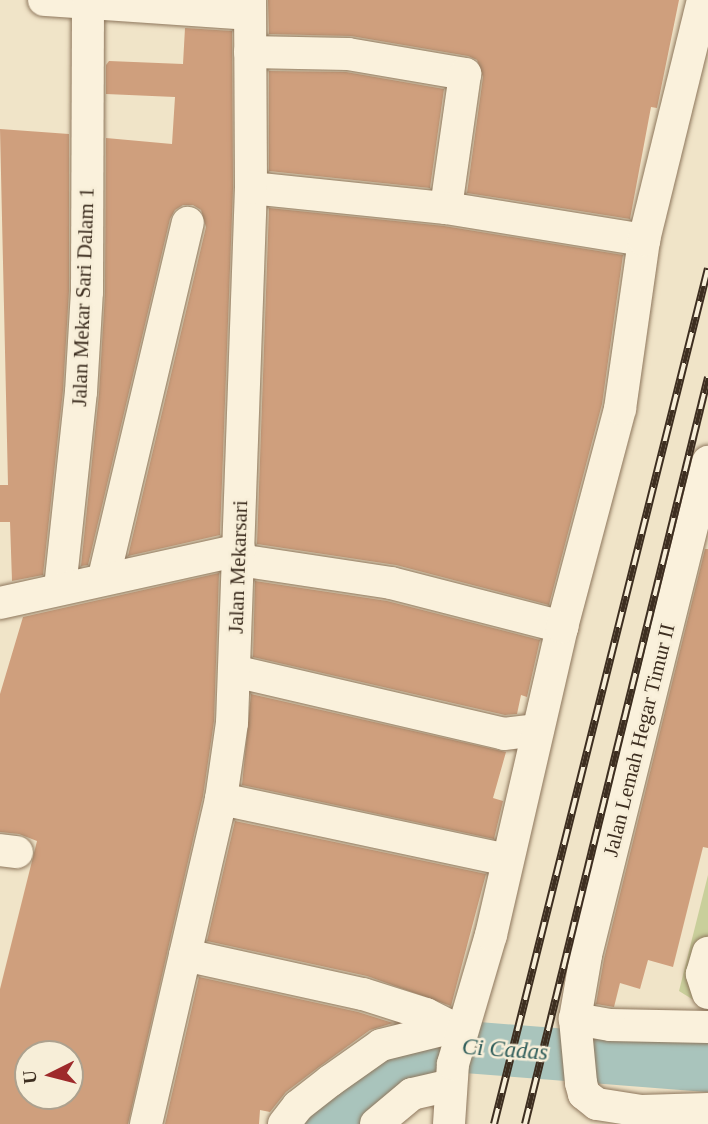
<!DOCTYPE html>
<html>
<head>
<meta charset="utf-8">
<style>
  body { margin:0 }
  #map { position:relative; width:708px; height:1124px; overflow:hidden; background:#f0e4c8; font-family:"Times New Roman",serif }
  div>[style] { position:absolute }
  .green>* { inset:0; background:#c9cf9b }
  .river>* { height:52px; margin:-26px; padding:0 26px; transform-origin:26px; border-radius:26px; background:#a9c4bc }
  .building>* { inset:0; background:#cf9f7d }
  .roads { filter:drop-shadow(0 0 2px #8d765c) drop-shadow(0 0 2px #8d765c) }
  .minor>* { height:32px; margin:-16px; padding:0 16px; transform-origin:16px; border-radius:16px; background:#faf1dc }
  .rail>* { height:8px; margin-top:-4px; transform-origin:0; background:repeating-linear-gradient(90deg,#f7eed8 0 16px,#3d2e20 0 32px); box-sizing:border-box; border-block:2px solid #3d2e20 }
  span { translate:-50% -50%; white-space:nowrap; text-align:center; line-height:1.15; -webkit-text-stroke:5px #f7eed8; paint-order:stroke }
  .street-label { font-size:21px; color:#3d2e20 }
  .water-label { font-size:23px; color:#2f5d5a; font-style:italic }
  .north { position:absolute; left:14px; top:1040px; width:70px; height:70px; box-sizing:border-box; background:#f7eed8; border:2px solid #ada18e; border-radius:50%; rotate:264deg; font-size:19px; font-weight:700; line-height:28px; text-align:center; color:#3d2e20 }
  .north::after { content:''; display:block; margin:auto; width:24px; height:32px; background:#9e2a2b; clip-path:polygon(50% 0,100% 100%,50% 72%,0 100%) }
</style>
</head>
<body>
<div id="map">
  <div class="green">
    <i style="clip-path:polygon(708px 875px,708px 1009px,679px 991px)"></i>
  </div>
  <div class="river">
    <i style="left:326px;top:1124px;width:139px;rotate:-34.7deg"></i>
    <i style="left:440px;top:1045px;width:269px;rotate:4.5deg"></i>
  </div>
  <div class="building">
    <i style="clip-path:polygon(268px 0,679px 0,657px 108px,651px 107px,630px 219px,467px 193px,483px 77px,477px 60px,468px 56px,351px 36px,269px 34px)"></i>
    <i style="clip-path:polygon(185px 28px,232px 31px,233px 188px,220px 535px,128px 556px,206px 227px,201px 210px,193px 205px,183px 205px,175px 210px,170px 219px,88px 565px,81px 566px,99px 394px,105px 293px,106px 138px,172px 144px,175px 97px,106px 94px,106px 65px,109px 61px,183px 64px)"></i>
    <i style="clip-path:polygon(269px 71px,346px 72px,444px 89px,430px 188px,269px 171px)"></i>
    <i style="clip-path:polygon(0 129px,69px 134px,69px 291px,63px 390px,43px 575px,12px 581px,10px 522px,0 522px,0 485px,8px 485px)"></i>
    <i style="clip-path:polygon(269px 208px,444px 226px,623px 255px,602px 404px,549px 605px,396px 565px,257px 544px)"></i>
    <i style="clip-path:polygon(705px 549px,708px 549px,708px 848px,703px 847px,673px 967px,648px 960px,640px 989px,620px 983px,614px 1007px,596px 1004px,604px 959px)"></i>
    <i style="clip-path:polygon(evenodd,219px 573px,214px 721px,203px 796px,128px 1124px,0 1124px,0 989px,37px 841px,19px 834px,0 832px,0 694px,23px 617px,219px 573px,28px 1054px,70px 1054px,70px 1096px,28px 1096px,28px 1054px)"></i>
    <i style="clip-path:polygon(255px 581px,387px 601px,540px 640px,527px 697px,521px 695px,517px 714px,505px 715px,253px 657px)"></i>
    <i style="clip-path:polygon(251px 694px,506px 752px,493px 798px,503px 801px,494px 839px,242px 785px)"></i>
    <i style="clip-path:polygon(235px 821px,486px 874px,451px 1006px,367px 976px,207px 941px)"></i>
    <i style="clip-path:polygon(199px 977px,358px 1012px,393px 1023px,370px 1030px,319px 1067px,286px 1092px,270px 1112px,260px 1110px,259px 1124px,165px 1124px)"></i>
  </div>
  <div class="roads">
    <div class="minor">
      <i style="left:44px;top:0;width:206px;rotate:3.9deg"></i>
      <i style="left:250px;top:52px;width:98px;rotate:1.2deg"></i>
      <i style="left:348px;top:54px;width:119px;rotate:9.7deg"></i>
      <i style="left:465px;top:74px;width:135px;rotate:98.1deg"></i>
      <i style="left:251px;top:188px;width:196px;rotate:5.9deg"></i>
      <i style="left:446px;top:208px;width:201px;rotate:9.2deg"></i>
      <i style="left:239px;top:560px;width:154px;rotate:8.6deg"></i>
      <i style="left:391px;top:583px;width:177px;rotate:14.4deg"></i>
      <i style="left:104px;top:577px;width:364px;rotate:-76.7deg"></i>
      <i style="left:60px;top:588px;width:197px;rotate:-83.9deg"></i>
      <i style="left:81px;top:392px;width:100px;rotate:-86.6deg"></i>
      <i style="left:87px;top:292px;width:287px;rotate:-89.8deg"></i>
      <i style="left:0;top:603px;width:245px;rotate:-12.5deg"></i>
      <i style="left:234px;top:671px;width:277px;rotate:13.1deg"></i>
      <i style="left:504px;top:734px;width:34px;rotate:-7deg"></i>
      <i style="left:221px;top:799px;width:292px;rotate:12deg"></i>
      <i style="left:0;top:850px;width:17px;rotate:7deg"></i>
      <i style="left:185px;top:955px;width:182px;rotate:12.4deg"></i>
      <i style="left:363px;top:994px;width:66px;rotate:17.6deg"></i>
      <i style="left:426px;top:1014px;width:31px;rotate:27deg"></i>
      <i style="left:708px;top:993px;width:20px;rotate:-108deg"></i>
      <i style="left:702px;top:974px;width:22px;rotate:-74deg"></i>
      <i style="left:575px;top:1019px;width:65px;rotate:-80.2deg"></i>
      <i style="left:586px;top:955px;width:508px;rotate:-76.1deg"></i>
      <i style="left:708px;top:1027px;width:98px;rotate:-178.8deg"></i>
      <i style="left:610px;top:1025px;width:36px;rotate:-170deg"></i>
      <i style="left:575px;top:1019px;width:64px;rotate:84.6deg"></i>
      <i style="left:581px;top:1083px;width:11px;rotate:75deg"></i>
      <i style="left:584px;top:1094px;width:16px;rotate:38deg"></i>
      <i style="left:597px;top:1104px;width:45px;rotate:9deg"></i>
      <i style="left:641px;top:1111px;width:67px;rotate:-1.7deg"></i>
      <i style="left:146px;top:1124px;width:334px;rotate:-77deg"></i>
      <i style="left:221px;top:799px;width:77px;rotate:-81.8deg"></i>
      <i style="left:232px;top:723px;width:535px;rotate:-87.97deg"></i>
      <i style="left:251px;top:188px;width:188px;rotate:-90.3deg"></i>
      <i style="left:284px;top:1124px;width:23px;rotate:-52deg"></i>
      <i style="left:298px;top:1106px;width:41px;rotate:-38deg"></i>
      <i style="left:330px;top:1081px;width:62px;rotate:-35.2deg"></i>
      <i style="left:381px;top:1045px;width:82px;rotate:-14deg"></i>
      <i style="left:376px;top:1124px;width:47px;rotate:-39.8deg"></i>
      <i style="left:412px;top:1094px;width:39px;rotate:-13deg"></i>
      <i style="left:449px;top:1124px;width:60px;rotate:-86.2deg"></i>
      <i style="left:453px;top:1064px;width:134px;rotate:-73.6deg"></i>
      <i style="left:491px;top:935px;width:316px;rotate:-77deg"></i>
      <i style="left:562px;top:627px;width:226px;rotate:-75.1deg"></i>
      <i style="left:620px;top:409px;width:171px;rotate:-81.9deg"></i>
      <i style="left:644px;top:240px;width:247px;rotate:-76.2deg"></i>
    </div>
  </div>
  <div class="rail">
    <i style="left:494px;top:1124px;width:882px;rotate:-75.96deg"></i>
    <i style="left:525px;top:1124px;width:769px;rotate:-76.23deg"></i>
  </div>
  <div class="street-label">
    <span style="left:83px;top:297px;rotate:-88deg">Jalan Mekar Sari Dalam 1</span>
    <span style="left:238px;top:567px;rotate:-88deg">Jalan Mekarsari</span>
    <span style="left:639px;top:740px;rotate:-76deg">Jalan Lemah Hegar Timur II</span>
  </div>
  <div class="water-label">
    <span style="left:505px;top:1050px;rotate:4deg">Ci Cadas</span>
  </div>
  <div class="north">U</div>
</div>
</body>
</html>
